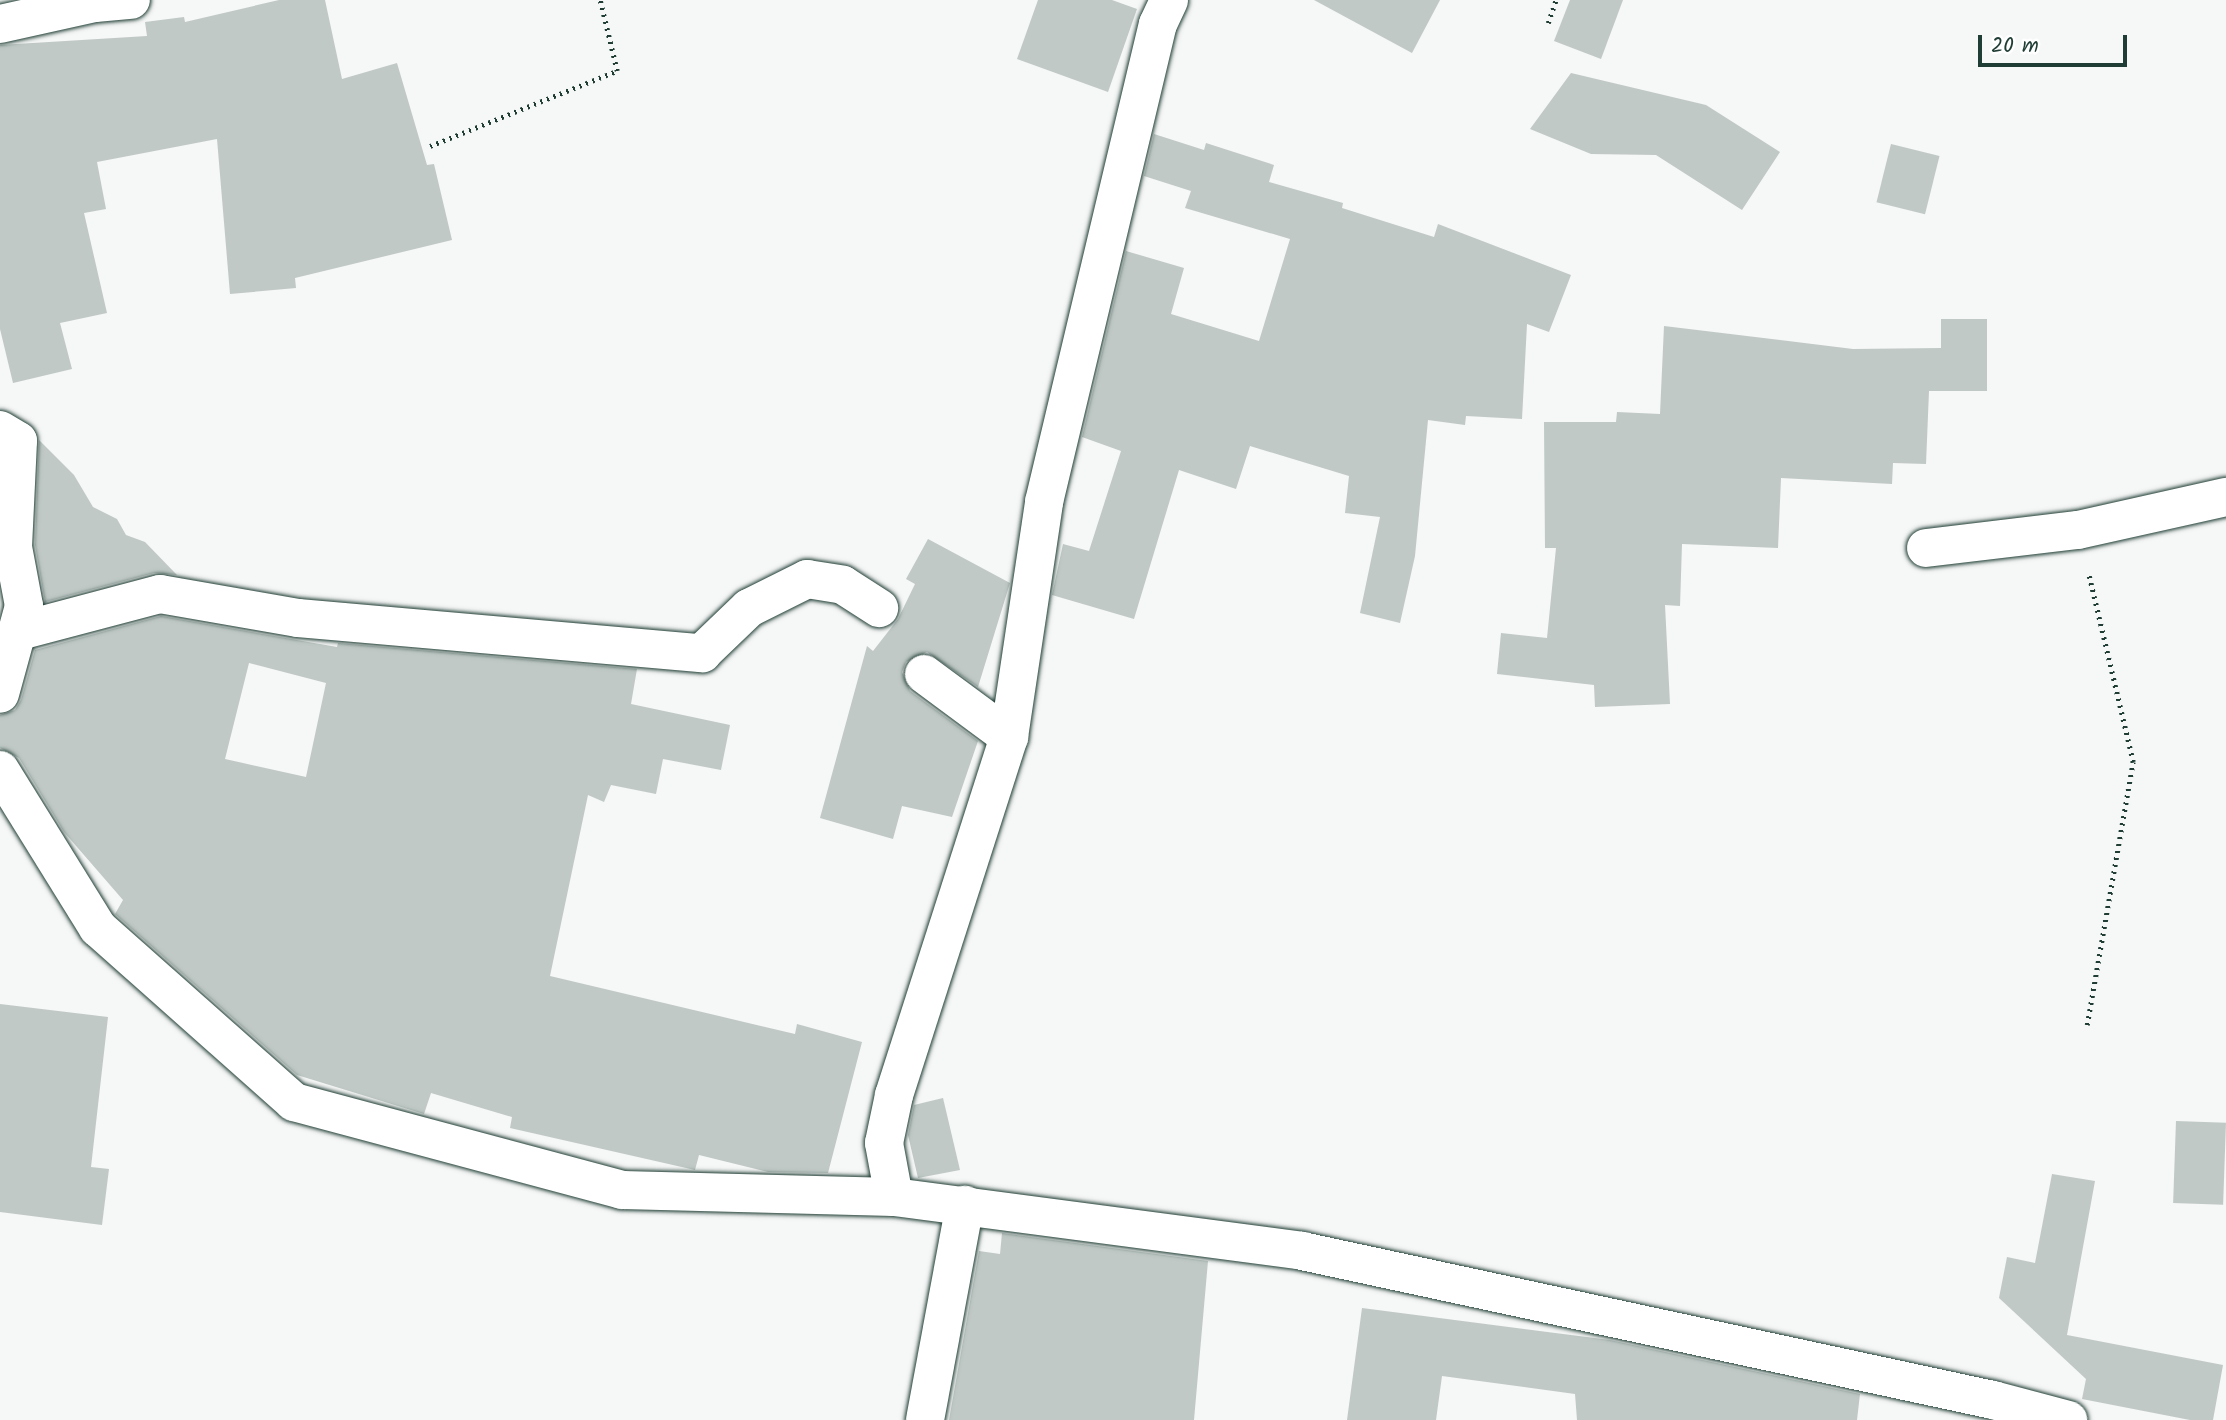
<!DOCTYPE html>
<html>
<head>
<meta charset="utf-8">
<style>
  body { margin:0 }
  #map { position:relative; width:2226px; height:1420px; overflow:hidden; background:#f6f7f7; font-family:Kalam,sans-serif }
  div>[style] { position:absolute }
  .building>* { inset:0; background:#c0c9c6; transform-origin:0 0 }
  .path>* { height:4.5px; margin-top:-2.25px; transform-origin:0; background:repeating-linear-gradient(90deg,#1f3d34 0 2px,transparent 0 7px) }
  .roads { filter:drop-shadow(0 0 2px #1f3d34) drop-shadow(0 0 2px #1f3d34) }
  .minor>* { height:38px; margin:-19px; padding:0 19px; transform-origin:19px; border-radius:19px; background:#fff }
  span { translate:-50% -50%; white-space:nowrap; text-align:center; line-height:1.15; -webkit-text-stroke:6px #fff; paint-order:stroke }
  .scale { position:absolute; left:1978px; top:35px; width:149px; height:32px; box-sizing:border-box; border:4px solid #1f3d34; border-top:0; padding-left:9px; font-size:21px; line-height:24px; white-space:nowrap; color:#1f3d34; -webkit-text-stroke:5px #fff; paint-order:stroke }
</style>
</head>
<body>
<div id="map">
  <div class="building">
    <i style="clip-path:polygon(279px 0,325px 0,342px 79px,397px 63px,427px 165px,434px 164px,452px 240px,295px 278px,296px 288px,230px 294px,217px 139px,97px 162px,106px 209px,84px 213px,107px 313px,60px 323px,72px 369px,13px 383px,0 329px,0 45px,147px 36px,145px 22px,184px 17px,185px 22px)"></i>
    <i style="clip-path:polygon(1038px 0,1112px 0,1137px 9px,1108px 92px,1017px 59px)"></i>
    <i style="clip-path:polygon(1314px 0,1440px 0,1412px 53px)"></i>
    <i style="clip-path:polygon(1570px 0,1623px 0,1601px 59px,1554px 41px)"></i>
    <i style="clip-path:polygon(1571px 73px,1706px 105px,1780px 152px,1742px 210px,1656px 155px,1591px 154px,1530px 129px)"></i>
    <i style="clip-path:polygon(1154px 134px,1204px 150px,1206px 143px,1274px 165px,1269px 182px,1343px 203px,1342px 208px,1434px 237px,1438px 224px,1571px 275px,1549px 332px,1527px 324px,1522px 419px,1466px 416px,1465px 425px,1428px 420px,1415px 556px,1400px 623px,1360px 613px,1380px 517px,1345px 513px,1349px 476px,1250px 446px,1236px 489px,1179px 470px,1134px 619px,1052px 595px,1063px 544px,1089px 551px,1121px 451px,1082px 437px,1126px 251px,1184px 268px,1171px 314px,1259px 341px,1290px 239px,1185px 208px,1191px 191px,1144px 176px)"></i>
    <i style="left:1891px;top:144px;width:50px;height:60px;rotate:14deg"></i>
    <i style="clip-path:polygon(1941px 319px,1987px 319px,1987px 391px,1929px 391px,1926px 464px,1893px 463px,1892px 484px,1781px 478px,1778px 548px,1682px 544px,1680px 606px,1665px 605px,1670px 704px,1595px 707px,1594px 685px,1497px 674px,1501px 633px,1547px 638px,1556px 548px,1545px 548px,1544px 422px,1616px 422px,1617px 412px,1660px 414px,1664px 326px,1853px 349px,1941px 348px)"></i>
    <i style="clip-path:polygon(39px 440px,74px 475px,93px 507px,117px 519px,126px 535px,145px 542px,177px 575px,154px 573px,45px 602px,35px 545px)"></i>
    <i style="clip-path:polygon(928px 539px,1010px 583px,978px 687px,927px 652px,906px 662px,902px 672px,910px 691px,978px 741px,952px 817px,902px 806px,893px 839px,820px 818px,867px 646px,873px 651px,898px 619px,915px 584px,906px 579px)"></i>
    <i style="clip-path:polygon(evenodd,161px 616px,337px 647px,338px 643px,637px 669px,631px 704px,730px 725px,721px 770px,663px 759px,656px 794px,611px 785px,604px 802px,588px 795px,550px 976px,795px 1034px,797px 1024px,862px 1042px,828px 1173px,768px 1172px,699px 1155px,695px 1170px,510px 1128px,512px 1117px,431px 1093px,424px 1114px,297px 1075px,115px 914px,123px 900px,64px 832px,19px 758px,0 748px,0 715px,15px 710px,21px 700px,35px 650px,161px 616px,249px 663px,326px 683px,306px 777px,225px 759px,249px 663px)"></i>
    <i style="clip-path:polygon(0 1004px,108px 1017px,91px 1167px,109px 1169px,102px 1225px,0 1212px)"></i>
    <i style="clip-path:polygon(943px 1098px,960px 1170px,918px 1178px,908px 1135px,914px 1105px)"></i>
    <i style="left:2176px;top:1121px;width:50px;height:82px;rotate:2deg"></i>
    <i style="clip-path:polygon(2052px 1174px,2095px 1181px,2067px 1335px,2223px 1365px,2213px 1420px,2190px 1420px,2082px 1399px,2086px 1379px,1999px 1298px,2007px 1257px,2035px 1263px)"></i>
    <i style="clip-path:polygon(1002px 1233px,1208px 1261px,1194px 1420px,949px 1420px,979px 1251px,1000px 1254px)"></i>
    <i style="clip-path:polygon(1362px 1308px,1610px 1340px,1860px 1394px,1857px 1420px,1577px 1420px,1575px 1394px,1442px 1376px,1436px 1420px,1347px 1420px)"></i>
  </div>
  <div class="path">
    <i style="left:1548px;top:23px;width:24px;rotate:-71deg"></i>
    <i style="left:430px;top:146px;width:201px;rotate:-21.9deg"></i>
    <i style="left:617px;top:71px;width:73px;rotate:-103.5deg"></i>
    <i style="left:2087px;top:1025px;width:267px;rotate:-80.1deg"></i>
    <i style="left:2133px;top:762px;width:195px;rotate:-103.3deg"></i>
  </div>
  <div class="roads">
    <div class="minor">
      <i style="left:0;top:24px;width:97px;rotate:-12.5deg"></i>
      <i style="left:95px;top:3px;width:36px;rotate:-5deg"></i>
      <i style="left:0;top:430px;width:21px;rotate:31deg"></i>
      <i style="left:18px;top:441px;width:106px;rotate:92.7deg"></i>
      <i style="left:13px;top:547px;width:60px;rotate:79.4deg"></i>
      <i style="left:24px;top:606px;width:91px;rotate:105.3deg"></i>
      <i style="left:1926px;top:548px;width:153px;rotate:-6.8deg"></i>
      <i style="left:2078px;top:530px;width:152px;rotate:-12.6deg"></i>
      <i style="left:20px;top:631px;width:145px;rotate:-14.8deg"></i>
      <i style="left:160px;top:594px;width:140px;rotate:9.9deg"></i>
      <i style="left:298px;top:618px;width:406px;rotate:5deg"></i>
      <i style="left:702px;top:653px;width:65px;rotate:-43.8deg"></i>
      <i style="left:749px;top:608px;width:65px;rotate:-26.6deg"></i>
      <i style="left:807px;top:579px;width:36px;rotate:9deg"></i>
      <i style="left:843px;top:585px;width:43px;rotate:32.6deg"></i>
      <i style="left:924px;top:674px;width:106px;rotate:36.5deg"></i>
      <i style="left:0;top:770px;width:186px;rotate:58.2deg"></i>
      <i style="left:98px;top:928px;width:262px;rotate:41.6deg"></i>
      <i style="left:294px;top:1102px;width:340px;rotate:15deg"></i>
      <i style="left:622px;top:1190px;width:272px;rotate:1.5deg"></i>
      <i style="left:894px;top:1197px;width:412px;rotate:7.5deg"></i>
      <i style="left:1302px;top:1251px;width:707px;rotate:12.17deg"></i>
      <i style="left:1993px;top:1400px;width:78px;rotate:14.9deg"></i>
      <i style="left:894px;top:1197px;width:55px;rotate:-100.5deg"></i>
      <i style="left:884px;top:1143px;width:49px;rotate:-78.2deg"></i>
      <i style="left:894px;top:1095px;width:376px;rotate:-72.2deg"></i>
      <i style="left:1009px;top:737px;width:238px;rotate:-81.5deg"></i>
      <i style="left:1044px;top:502px;width:491px;rotate:-76.6deg"></i>
      <i style="left:1158px;top:24px;width:26px;rotate:-65deg"></i>
      <i style="left:925px;top:1420px;width:219px;rotate:-79.5deg"></i>
    </div>
  </div>
  <div class="scale">20 m</div>
</div>
</body>
</html>
